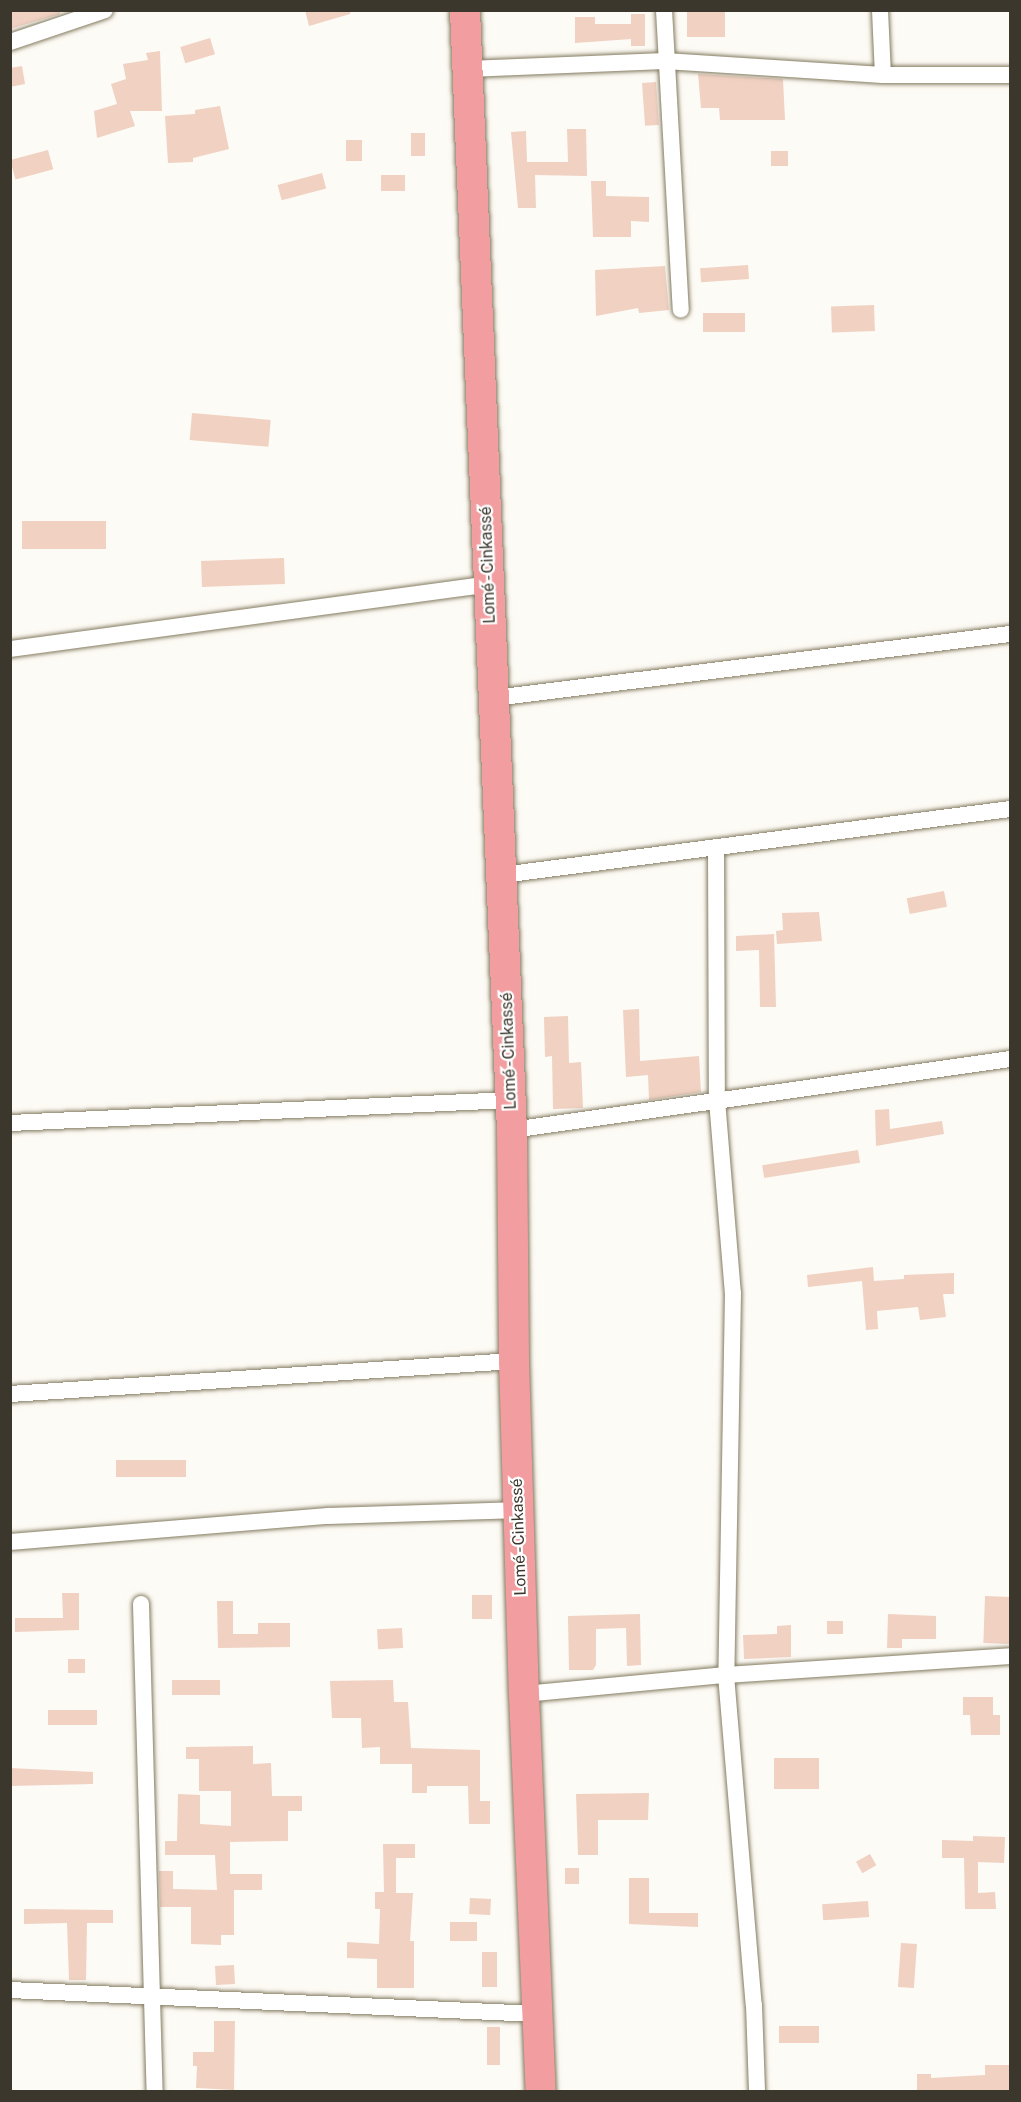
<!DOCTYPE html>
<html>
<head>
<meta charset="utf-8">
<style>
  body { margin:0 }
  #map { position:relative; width:1021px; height:2102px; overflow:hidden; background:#fdfbf5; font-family:"Public Sans",sans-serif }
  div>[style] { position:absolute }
  .building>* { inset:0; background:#f0d1c2; transform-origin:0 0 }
  .roads { filter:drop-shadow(0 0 2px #847b60) drop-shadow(0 0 2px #847b60) }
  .street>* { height:16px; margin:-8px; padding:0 8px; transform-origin:8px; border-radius:8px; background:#fff }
  .highway>* { height:30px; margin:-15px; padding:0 15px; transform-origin:15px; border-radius:15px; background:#f29da0 }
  span { translate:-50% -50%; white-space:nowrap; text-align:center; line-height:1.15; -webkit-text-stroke:4.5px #fff; paint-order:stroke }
  .street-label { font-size:16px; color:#3b372c }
  .frame { position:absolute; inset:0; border:12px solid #3b372c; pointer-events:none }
</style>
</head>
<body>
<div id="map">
  <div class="building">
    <i style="clip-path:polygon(10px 10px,60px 10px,60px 14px,10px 29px)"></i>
    <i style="clip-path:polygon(305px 10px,350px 10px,350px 14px,309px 26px)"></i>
    <i style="left:687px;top:10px;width:38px;height:27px"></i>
    <i style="clip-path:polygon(631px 14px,645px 14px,645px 46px,631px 46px,631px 39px,575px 43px,575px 17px,595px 17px,595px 24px,631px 24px)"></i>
    <i style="left:210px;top:38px;width:17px;height:31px;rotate:73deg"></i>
    <i style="clip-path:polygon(160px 51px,162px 111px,130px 111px,135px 126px,97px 138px,94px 111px,117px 104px,111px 84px,126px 79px,123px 64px,148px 60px,146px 53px)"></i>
    <i style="clip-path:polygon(22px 66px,25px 84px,10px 87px,10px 68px)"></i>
    <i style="clip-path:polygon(698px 74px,783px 79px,785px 120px,720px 120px,719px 108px,701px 108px)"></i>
    <i style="left:656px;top:82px;width:43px;height:14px;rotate:86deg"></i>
    <i style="clip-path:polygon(220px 106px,229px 149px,193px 158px,193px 162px,168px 163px,165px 116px,195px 114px,195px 110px)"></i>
    <i style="clip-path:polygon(567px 129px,586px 129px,587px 176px,535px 175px,536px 208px,518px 208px,511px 132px,526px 131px,527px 162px,568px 162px)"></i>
    <i style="left:411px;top:133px;width:14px;height:23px"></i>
    <i style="left:346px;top:140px;width:16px;height:21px"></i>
    <i style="left:48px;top:150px;width:20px;height:39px;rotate:75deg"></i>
    <i style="left:771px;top:151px;width:17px;height:15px"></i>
    <i style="left:322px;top:173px;width:16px;height:46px;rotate:75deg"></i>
    <i style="left:405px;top:175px;width:16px;height:24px;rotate:90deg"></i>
    <i style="clip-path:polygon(591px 181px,606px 181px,606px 196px,649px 197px,649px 222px,631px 221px,631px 237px,593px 237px)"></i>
    <i style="left:748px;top:265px;width:14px;height:48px;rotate:86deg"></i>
    <i style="clip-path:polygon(665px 266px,669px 310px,639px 313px,638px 308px,596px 316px,595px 270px)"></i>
    <i style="left:874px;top:305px;width:26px;height:43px;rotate:88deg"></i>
    <i style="left:703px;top:313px;width:42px;height:19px"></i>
    <i style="left:192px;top:413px;width:79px;height:27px;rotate:5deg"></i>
    <i style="left:22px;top:521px;width:84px;height:28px"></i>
    <i style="left:284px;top:558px;width:26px;height:83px;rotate:88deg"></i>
    <i style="left:944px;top:891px;width:16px;height:38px;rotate:79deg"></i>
    <i style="clip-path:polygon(819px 912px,822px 941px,777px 944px,776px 931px,783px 930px,782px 913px)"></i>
    <i style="clip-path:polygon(774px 934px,776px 1007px,760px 1007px,759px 950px,736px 951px,736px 936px)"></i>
    <i style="clip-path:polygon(639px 1009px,640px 1061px,699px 1056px,701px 1092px,649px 1100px,648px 1075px,626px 1077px,623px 1010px)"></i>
    <i style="clip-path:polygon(568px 1016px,569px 1063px,581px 1062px,583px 1108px,553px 1109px,552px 1056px,545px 1057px,544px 1017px)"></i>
    <i style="clip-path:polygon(889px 1109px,890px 1129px,942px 1121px,944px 1134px,876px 1146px,875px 1110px)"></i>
    <i style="left:858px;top:1150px;width:13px;height:97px;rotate:81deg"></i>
    <i style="clip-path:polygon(873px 1267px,874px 1281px,904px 1279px,904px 1275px,954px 1273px,954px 1294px,943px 1294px,946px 1317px,920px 1320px,918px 1307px,877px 1311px,878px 1329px,866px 1330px,862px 1281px,808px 1287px,807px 1275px)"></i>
    <i style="left:186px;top:1460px;width:17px;height:70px;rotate:90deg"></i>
    <i style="clip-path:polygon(62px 1593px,79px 1593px,79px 1630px,15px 1632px,15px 1618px,63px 1618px)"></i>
    <i style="left:472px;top:1595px;width:20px;height:24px"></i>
    <i style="left:985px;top:1596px;width:26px;height:47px;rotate:2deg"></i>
    <i style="clip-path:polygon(217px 1601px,233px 1601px,233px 1634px,258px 1634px,258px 1623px,290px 1623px,290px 1647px,218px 1648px)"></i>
    <i style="clip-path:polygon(640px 1614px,641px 1665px,627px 1666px,626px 1628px,596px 1629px,596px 1665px,593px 1670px,569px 1670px,568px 1616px)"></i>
    <i style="clip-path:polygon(888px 1614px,936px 1616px,936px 1639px,902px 1639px,902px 1648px,887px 1648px)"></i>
    <i style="left:827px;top:1621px;width:16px;height:13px"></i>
    <i style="clip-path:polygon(791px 1625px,791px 1657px,744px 1659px,743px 1635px,777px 1634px,777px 1626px)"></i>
    <i style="left:402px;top:1628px;width:20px;height:25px;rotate:87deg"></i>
    <i style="left:68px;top:1659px;width:17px;height:14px"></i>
    <i style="left:220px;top:1680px;width:15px;height:48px;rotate:90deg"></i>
    <i style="clip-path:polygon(393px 1680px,394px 1702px,408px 1702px,411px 1748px,480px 1750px,480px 1801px,490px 1801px,490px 1824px,469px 1824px,468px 1786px,427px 1786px,427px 1793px,412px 1793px,412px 1764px,380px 1764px,380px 1747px,362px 1748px,361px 1718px,332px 1718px,330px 1681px)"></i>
    <i style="clip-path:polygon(963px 1697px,993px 1697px,993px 1715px,1000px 1715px,1000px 1735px,971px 1735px,970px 1715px,963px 1715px)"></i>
    <i style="left:97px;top:1710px;width:15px;height:49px;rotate:90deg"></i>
    <i style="clip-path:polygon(253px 1746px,253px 1764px,271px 1763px,272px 1796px,302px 1796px,302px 1811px,288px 1811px,288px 1841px,230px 1842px,230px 1874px,262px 1874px,262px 1890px,234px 1890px,234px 1935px,221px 1935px,221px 1945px,191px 1944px,191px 1907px,160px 1907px,159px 1871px,173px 1871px,173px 1889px,217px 1890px,215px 1855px,165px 1855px,165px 1841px,177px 1841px,178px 1794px,200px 1795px,200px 1824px,231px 1826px,231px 1791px,199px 1791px,199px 1759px,186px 1759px,186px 1747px)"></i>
    <i style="left:774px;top:1758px;width:45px;height:31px"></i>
    <i style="clip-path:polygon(10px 1768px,93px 1772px,93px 1784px,10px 1786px)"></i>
    <i style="clip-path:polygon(649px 1793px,648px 1820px,598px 1820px,598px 1855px,578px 1855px,576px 1794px)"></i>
    <i style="clip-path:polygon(973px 1836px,1005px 1837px,1004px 1863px,978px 1862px,978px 1893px,995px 1892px,996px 1909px,965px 1909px,964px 1858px,942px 1858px,942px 1840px,973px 1841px)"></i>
    <i style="clip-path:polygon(383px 1844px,415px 1844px,415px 1858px,396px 1858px,396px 1893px,413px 1893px,410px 1941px,414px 1941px,414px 1988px,377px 1988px,377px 1959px,347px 1958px,347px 1942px,379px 1944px,380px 1909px,375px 1909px,375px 1892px,384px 1892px)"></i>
    <i style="left:870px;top:1854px;width:13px;height:16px;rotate:61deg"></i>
    <i style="left:565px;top:1868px;width:14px;height:16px"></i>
    <i style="clip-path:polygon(629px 1878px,649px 1878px,649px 1913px,698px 1913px,698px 1927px,629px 1924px)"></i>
    <i style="left:470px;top:1898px;width:21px;height:16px;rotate:3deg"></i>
    <i style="left:868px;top:1901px;width:16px;height:46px;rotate:86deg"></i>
    <i style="clip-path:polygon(24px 1909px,113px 1910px,113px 1923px,87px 1923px,86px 1980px,69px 1980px,67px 1923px,24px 1924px)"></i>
    <i style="left:450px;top:1922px;width:27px;height:19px"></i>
    <i style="left:901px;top:1943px;width:16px;height:44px;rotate:4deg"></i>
    <i style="left:482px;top:1952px;width:15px;height:35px"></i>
    <i style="left:234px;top:1965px;width:19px;height:19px;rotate:87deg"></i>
    <i style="clip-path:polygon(214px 2021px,235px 2021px,234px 2090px,196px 2088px,197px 2066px,193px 2066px,193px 2052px,214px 2052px)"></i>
    <i style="left:819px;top:2026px;width:17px;height:40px;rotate:90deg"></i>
    <i style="left:487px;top:2027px;width:13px;height:38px"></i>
    <i style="clip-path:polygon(985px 2065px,1010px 2065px,1010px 2091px,917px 2091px,917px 2074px,931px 2074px,931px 2078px,985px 2075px)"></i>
  </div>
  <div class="roads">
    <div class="street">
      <i style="left:664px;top:10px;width:300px;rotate:86.8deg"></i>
      <i style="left:880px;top:10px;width:65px;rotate:87.4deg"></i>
      <i style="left:10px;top:42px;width:100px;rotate:-18.6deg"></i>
      <i style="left:468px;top:69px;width:197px;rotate:-2.3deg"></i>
      <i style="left:665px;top:61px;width:218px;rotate:3.7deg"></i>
      <i style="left:883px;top:75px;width:127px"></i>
      <i style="left:10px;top:649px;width:483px;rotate:-7.7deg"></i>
      <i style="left:494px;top:698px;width:520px;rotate:-7.07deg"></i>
      <i style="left:716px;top:847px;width:253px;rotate:89.8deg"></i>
      <i style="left:717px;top:1100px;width:194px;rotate:85.3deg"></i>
      <i style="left:733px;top:1293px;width:382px;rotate:91deg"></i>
      <i style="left:726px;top:1675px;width:331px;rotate:85.2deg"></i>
      <i style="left:754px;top:2005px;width:87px;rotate:88deg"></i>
      <i style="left:502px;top:875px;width:512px;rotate:-7.4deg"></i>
      <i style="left:10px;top:1123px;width:502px;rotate:-2.63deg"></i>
      <i style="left:512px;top:1130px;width:503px;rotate:-8.11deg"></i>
      <i style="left:10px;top:1394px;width:505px;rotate:-3.75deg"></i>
      <i style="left:10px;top:1542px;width:319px;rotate:-4.7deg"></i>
      <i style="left:328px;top:1516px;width:190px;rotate:-1.8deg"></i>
      <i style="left:141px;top:1604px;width:488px;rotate:88.4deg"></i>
      <i style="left:524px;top:1694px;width:203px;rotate:-5.4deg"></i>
      <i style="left:726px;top:1675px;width:285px;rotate:-3.8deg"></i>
      <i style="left:10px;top:1990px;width:528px;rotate:2.61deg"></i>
    </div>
    <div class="highway">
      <i style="left:465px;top:10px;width:1121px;rotate:87.6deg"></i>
      <i style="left:512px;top:1130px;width:231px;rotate:89.5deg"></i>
      <i style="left:514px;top:1361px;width:333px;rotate:88.3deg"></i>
      <i style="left:524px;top:1694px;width:398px;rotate:87.6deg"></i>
    </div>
  </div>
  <div class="street-label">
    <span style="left:488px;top:565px;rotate:-92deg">Lomé - Cinkassé</span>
    <span style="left:509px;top:1051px;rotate:-92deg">Lomé - Cinkassé</span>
    <span style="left:519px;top:1537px;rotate:-92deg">Lomé - Cinkassé</span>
  </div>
  <div class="frame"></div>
</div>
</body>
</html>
